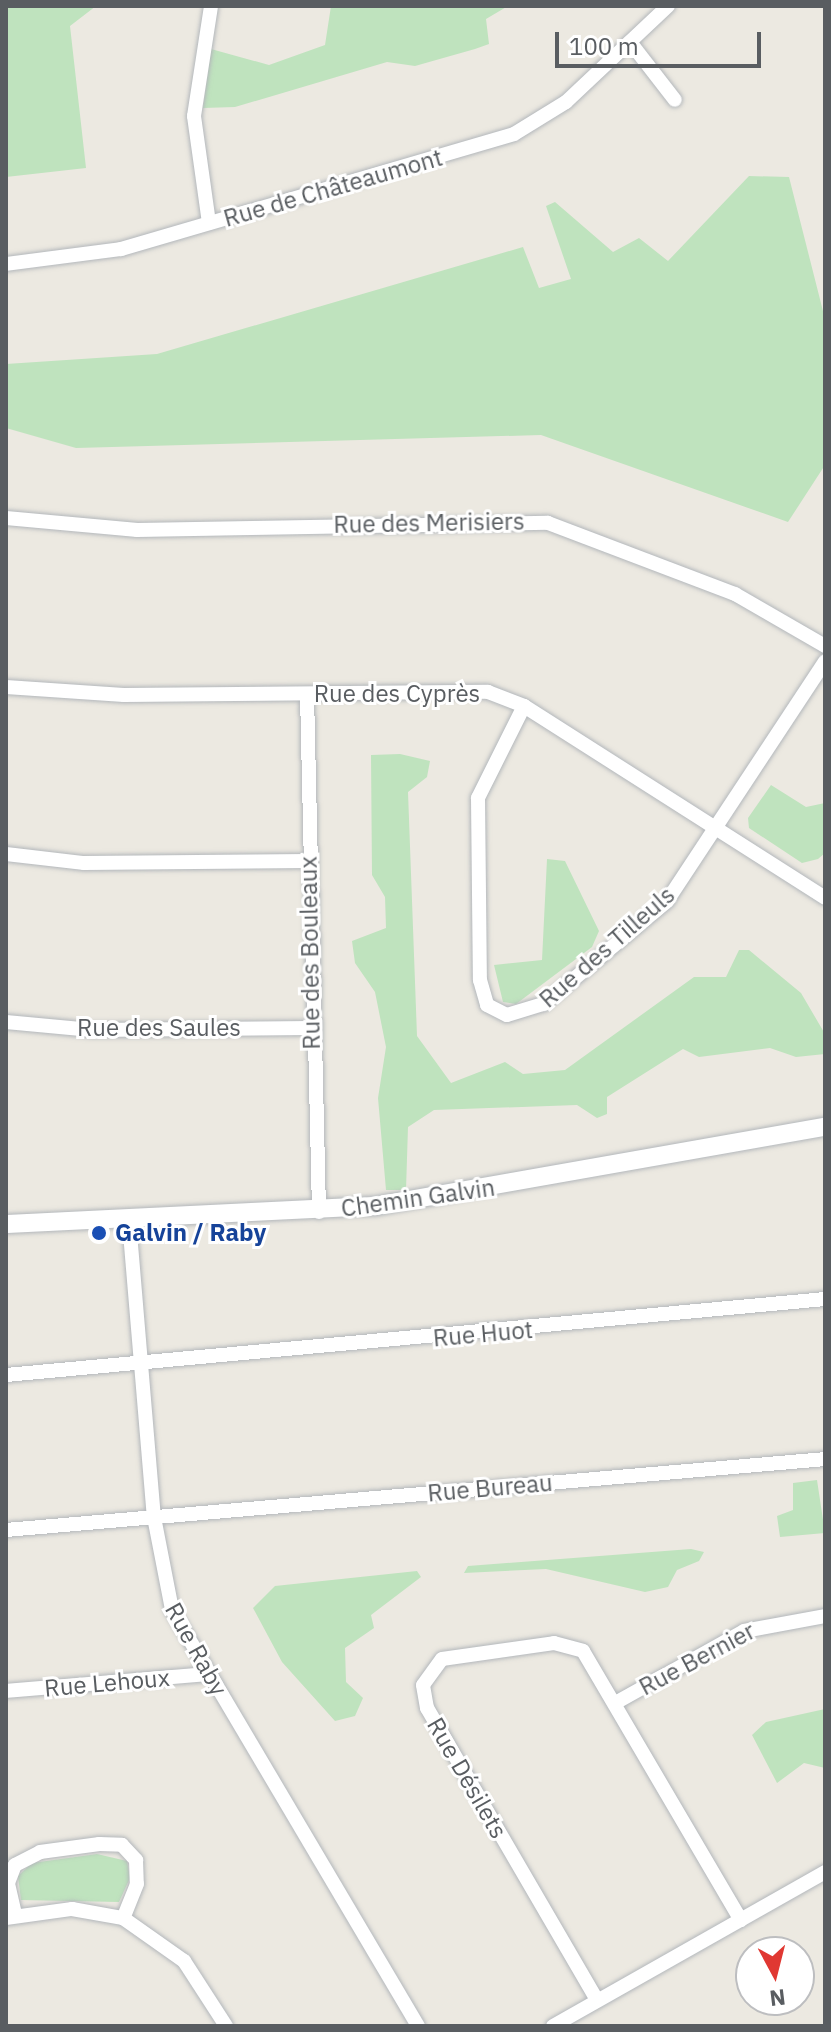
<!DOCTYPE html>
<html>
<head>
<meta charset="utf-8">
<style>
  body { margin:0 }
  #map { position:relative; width:831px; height:2032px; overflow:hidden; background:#ece9e1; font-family:"IBM Plex Sans",sans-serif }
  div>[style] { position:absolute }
  .green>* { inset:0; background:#bfe3be }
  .roads { filter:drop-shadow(0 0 2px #b3b7bb) drop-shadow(0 0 2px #b3b7bb) }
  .street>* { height:14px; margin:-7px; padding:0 7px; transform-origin:7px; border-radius:7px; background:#fff }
  .secondary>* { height:18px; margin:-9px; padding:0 9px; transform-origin:9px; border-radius:9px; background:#fff }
  .dots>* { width:22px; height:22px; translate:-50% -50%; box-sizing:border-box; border:4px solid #fff; border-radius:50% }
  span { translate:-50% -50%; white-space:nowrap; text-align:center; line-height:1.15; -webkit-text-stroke:6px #fff; paint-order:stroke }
  .street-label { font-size:24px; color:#595d61 }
  .transit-label { font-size:24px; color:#164399; font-weight:700 }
  .left { translate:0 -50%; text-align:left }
  .frame { position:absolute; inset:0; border:8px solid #595d61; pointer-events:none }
  .north { position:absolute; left:735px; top:1936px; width:80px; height:80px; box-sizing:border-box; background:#fff; border:2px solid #bdbec0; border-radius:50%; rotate:173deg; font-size:22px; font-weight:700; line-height:32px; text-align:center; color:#595d61 }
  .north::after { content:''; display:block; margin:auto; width:28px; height:36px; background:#e03832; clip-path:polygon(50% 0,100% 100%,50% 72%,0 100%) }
  .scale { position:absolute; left:555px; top:32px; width:206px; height:36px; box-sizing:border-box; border:4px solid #595d61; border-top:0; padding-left:10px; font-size:24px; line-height:28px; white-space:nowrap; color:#595d61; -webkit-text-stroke:6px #fff; paint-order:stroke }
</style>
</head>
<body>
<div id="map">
  <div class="green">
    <i style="clip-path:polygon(6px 6px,96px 6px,70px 26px,86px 168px,6px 177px)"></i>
    <i style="clip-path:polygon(331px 6px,508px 6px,486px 19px,489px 44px,475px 49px,415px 66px,387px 62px,235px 107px,203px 108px,211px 49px,269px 65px,325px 45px)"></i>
    <i style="clip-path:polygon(749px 176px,789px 177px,825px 319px,825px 465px,788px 522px,541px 435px,76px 448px,6px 428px,6px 364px,157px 354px,523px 247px,539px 288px,571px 279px,546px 206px,555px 202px,613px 252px,639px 238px,668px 261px)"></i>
    <i style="clip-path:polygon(400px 754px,430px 761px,427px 777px,408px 792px,417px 1036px,451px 1083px,505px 1062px,523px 1074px,565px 1070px,694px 977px,726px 977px,739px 950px,749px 950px,801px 993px,825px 1034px,825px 1054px,796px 1057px,770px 1048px,699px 1057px,683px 1049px,607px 1097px,607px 1114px,597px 1118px,577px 1105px,434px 1110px,408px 1127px,406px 1190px,386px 1190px,378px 1098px,386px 1047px,375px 992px,355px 963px,352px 941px,386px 928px,385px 897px,372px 875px,371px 755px)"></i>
    <i style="clip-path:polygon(771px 785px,806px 807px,825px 803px,825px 853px,818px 859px,802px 863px,749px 828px,748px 818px)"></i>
    <i style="clip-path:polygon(547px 859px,565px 861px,599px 931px,592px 947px,516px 1004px,503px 1002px,494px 965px,542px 960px)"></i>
    <i style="clip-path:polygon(817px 1480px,825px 1533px,780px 1537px,777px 1516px,793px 1510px,793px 1483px)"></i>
    <i style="clip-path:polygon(691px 1549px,704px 1552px,699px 1561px,677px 1570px,668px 1587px,645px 1592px,546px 1569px,464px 1573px,468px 1566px)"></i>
    <i style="clip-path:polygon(417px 1571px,421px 1577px,371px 1615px,374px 1628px,345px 1648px,346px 1682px,363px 1698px,355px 1716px,335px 1721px,282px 1662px,253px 1608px,275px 1586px)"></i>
    <i style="clip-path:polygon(825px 1709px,825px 1768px,804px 1763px,777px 1783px,752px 1735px,766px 1722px)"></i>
    <i style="clip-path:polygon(97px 1854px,127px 1861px,130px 1878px,119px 1902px,21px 1900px,18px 1876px,32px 1863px)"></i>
  </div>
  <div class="roads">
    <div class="street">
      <i style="left:630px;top:42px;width:73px;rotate:52.2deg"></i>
      <i style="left:209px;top:223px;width:108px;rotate:-98deg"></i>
      <i style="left:194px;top:116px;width:111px;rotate:-81.2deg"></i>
      <i style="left:6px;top:264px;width:116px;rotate:-7.4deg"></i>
      <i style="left:121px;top:249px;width:409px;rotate:-16.3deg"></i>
      <i style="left:514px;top:134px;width:61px;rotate:-31.6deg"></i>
      <i style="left:566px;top:102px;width:140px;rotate:-43.3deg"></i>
      <i style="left:6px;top:518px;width:132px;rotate:5.2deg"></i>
      <i style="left:137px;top:530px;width:411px;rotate:-1deg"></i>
      <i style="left:548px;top:523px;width:200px;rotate:20.8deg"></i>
      <i style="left:735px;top:594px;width:104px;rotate:30deg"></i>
      <i style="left:6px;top:687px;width:118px;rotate:3.9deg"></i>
      <i style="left:124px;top:695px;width:364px;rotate:-0.5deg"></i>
      <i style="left:488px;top:692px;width:39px;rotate:21deg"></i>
      <i style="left:524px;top:706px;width:357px;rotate:32.5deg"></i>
      <i style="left:307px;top:694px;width:518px;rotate:88.67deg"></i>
      <i style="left:524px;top:706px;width:103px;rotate:116.6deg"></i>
      <i style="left:478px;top:798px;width:182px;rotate:89.4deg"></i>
      <i style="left:480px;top:980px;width:26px;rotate:74deg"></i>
      <i style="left:487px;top:1005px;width:22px;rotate:27deg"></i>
      <i style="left:507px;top:1015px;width:39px;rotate:-17deg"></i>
      <i style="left:544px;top:1004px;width:160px;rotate:-39.9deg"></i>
      <i style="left:667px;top:901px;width:287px;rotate:-56.6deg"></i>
      <i style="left:6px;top:854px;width:79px;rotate:6.6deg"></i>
      <i style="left:84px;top:863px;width:224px;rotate:-0.5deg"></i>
      <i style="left:6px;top:1022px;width:86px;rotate:5.3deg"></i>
      <i style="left:92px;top:1030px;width:220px;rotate:-0.5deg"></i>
      <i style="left:129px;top:1221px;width:297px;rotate:85.2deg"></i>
      <i style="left:154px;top:1517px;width:95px;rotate:79deg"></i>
      <i style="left:172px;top:1610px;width:483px;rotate:59.4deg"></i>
      <i style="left:6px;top:1375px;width:823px;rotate:-5.3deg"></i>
      <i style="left:6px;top:1530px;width:822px;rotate:-4.95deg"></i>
      <i style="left:6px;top:1691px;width:202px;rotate:-4.8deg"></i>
      <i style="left:617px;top:1702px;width:145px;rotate:-29.2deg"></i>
      <i style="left:744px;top:1631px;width:82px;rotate:-10.5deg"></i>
      <i style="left:15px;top:1914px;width:32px;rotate:-103deg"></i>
      <i style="left:8px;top:1883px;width:19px;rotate:-69deg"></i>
      <i style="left:15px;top:1865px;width:28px;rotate:-27deg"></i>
      <i style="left:40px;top:1852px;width:60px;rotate:-7.7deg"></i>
      <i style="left:99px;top:1844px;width:23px;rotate:2deg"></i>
      <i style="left:122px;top:1845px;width:21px;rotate:47deg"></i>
      <i style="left:136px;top:1860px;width:24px;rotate:88deg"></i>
      <i style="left:137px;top:1884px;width:37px;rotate:112deg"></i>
      <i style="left:6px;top:1918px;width:67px;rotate:-7.8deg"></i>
      <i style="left:72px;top:1909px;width:52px;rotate:10deg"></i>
      <i style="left:123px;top:1918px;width:75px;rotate:35.2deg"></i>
      <i style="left:184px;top:1961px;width:77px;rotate:57.1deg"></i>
      <i style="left:597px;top:2000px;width:338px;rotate:-120.2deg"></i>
      <i style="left:427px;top:1708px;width:23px;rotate:-100deg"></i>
      <i style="left:423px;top:1685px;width:32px;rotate:-54deg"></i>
      <i style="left:442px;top:1659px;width:113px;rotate:-8.1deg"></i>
      <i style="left:554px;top:1643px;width:30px;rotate:15deg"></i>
      <i style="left:583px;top:1651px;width:312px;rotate:59.6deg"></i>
      <i style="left:553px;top:2026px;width:313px;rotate:-29.5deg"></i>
    </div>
    <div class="secondary">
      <i style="left:6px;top:1224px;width:369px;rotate:-2.8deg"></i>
      <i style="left:375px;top:1206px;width:457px;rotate:-10deg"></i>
    </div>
  </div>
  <div class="dots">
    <i style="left:99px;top:1233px;background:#1a4fb4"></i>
  </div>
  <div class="street-label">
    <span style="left:333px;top:188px;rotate:-16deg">Rue de Châteaumont</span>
    <span style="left:429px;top:523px;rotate:-1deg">Rue des Merisiers</span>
    <span style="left:397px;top:694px">Rue des Cyprès</span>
    <span style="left:607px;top:947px;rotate:-41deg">Rue des Tilleuls</span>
    <span style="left:310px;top:953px;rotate:-91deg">Rue des Bouleaux</span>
    <span style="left:159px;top:1028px">Rue des Saules</span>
    <span style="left:418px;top:1198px;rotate:-8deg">Chemin Galvin</span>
    <span style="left:483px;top:1334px;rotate:-5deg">Rue Huot</span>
    <span style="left:490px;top:1488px;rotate:-5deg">Rue Bureau</span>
    <span style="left:196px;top:1649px;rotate:61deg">Rue Raby</span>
    <span style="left:697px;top:1659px;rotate:-28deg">Rue Bernier</span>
    <span style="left:107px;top:1683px;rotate:-5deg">Rue Lehoux</span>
    <span style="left:467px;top:1778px;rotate:60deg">Rue Désilets</span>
  </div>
  <div class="transit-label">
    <span class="left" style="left:115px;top:1233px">Galvin / Raby</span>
  </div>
  <div class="frame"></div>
  <div class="north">N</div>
  <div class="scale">100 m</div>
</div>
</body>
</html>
